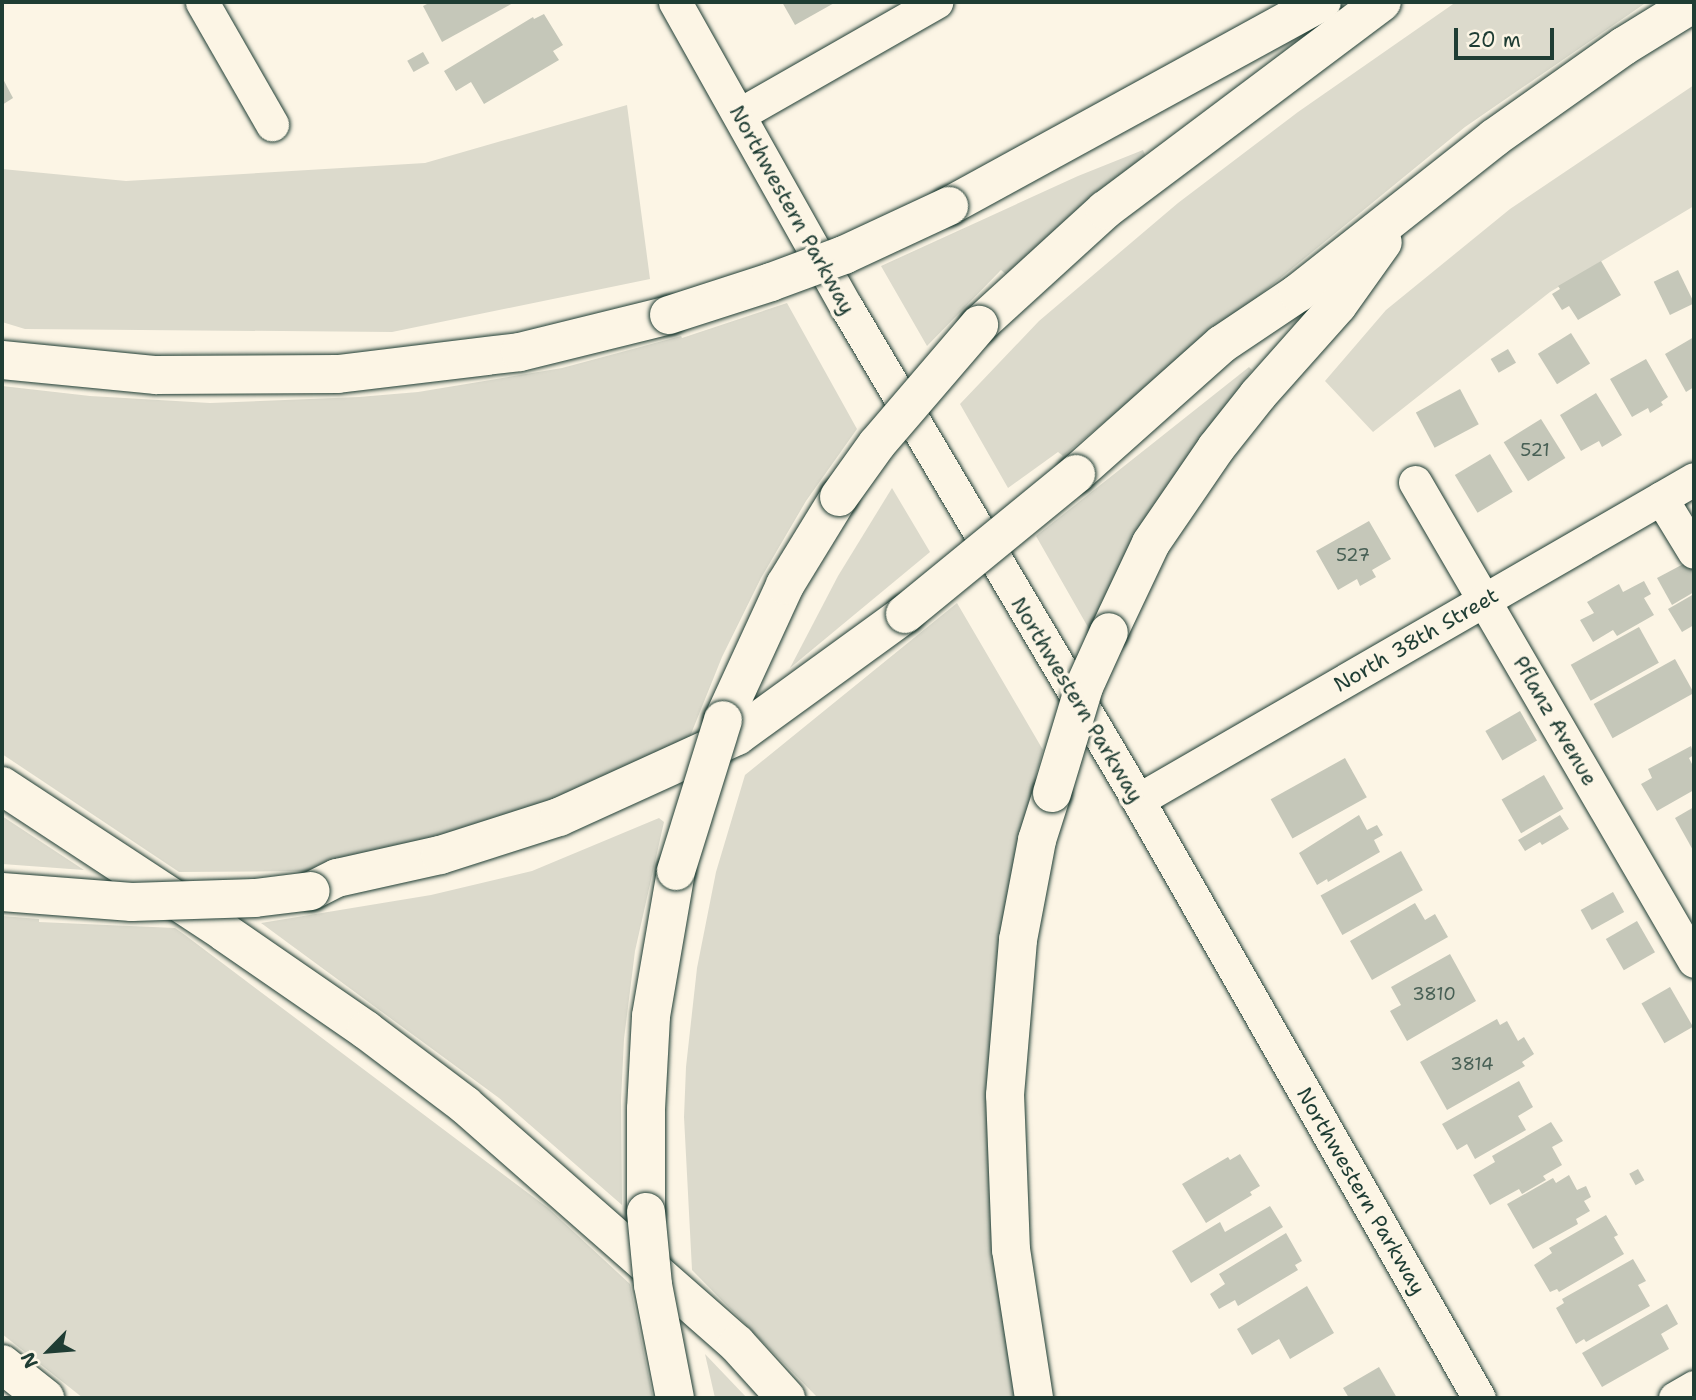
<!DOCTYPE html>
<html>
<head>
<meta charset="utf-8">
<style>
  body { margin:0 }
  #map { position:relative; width:1696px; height:1400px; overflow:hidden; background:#fcf5e5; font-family:"Shantell Sans",sans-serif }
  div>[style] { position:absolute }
  .green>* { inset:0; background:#dcdacc }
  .building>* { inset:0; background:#c5c7b9; transform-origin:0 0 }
  .roads { filter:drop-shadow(0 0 2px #1f3d34) drop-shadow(0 0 2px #1f3d34) }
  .minor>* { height:33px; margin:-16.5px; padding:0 16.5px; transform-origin:16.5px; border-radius:16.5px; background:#fcf5e5 }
  .highway>* { height:38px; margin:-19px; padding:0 19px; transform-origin:19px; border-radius:19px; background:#fcf5e5 }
  .bridges { filter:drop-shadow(0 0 2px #1f3d34) drop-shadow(0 0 2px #1f3d34) }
  .highway-bridge>* { height:38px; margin:-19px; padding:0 19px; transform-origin:19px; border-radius:19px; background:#fcf5e5 }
  span { translate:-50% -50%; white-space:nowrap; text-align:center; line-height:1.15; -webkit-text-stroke:7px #fcf5e5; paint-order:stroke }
  .number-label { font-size:18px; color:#486055 }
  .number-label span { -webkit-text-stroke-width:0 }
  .street-label { font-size:21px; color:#1f3d34 }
  .frame { position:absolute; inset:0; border:4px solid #1f3d34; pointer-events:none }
  .north { position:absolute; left:14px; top:1316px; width:70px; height:70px; -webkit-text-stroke:5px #fcf5e5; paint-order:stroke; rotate:245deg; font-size:19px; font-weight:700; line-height:28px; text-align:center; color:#1f3d34 }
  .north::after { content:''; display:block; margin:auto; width:24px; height:32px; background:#1f3d34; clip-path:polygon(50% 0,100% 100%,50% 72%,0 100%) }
  .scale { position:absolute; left:1454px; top:28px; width:100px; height:32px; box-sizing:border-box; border:4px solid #1f3d34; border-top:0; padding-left:9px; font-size:21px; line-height:24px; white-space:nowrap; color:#1f3d34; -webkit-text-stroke:5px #fcf5e5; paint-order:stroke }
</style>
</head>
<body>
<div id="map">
  <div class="green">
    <i style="clip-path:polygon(1456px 2px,1647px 2px,1465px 127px,1063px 456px,1058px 452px,1008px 488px,960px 404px,1039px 321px,1178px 203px,1298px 112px)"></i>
    <i style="clip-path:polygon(1694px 85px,1694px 206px,1550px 292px,1373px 432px,1325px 381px,1386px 310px,1510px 209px)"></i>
    <i style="clip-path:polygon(627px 105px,650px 279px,392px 332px,25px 329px,2px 322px,2px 169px,126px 181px,425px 163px)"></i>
    <i style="clip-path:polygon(1143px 150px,1146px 157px,1008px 276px,1001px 270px,927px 346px,881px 266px,1078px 176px)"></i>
    <i style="clip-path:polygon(787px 303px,857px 429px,806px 501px,761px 578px,722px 657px,689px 739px,572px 797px,318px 871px,179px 872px,2px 754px,2px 386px,90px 396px,210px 403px,359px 397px,418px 392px,562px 368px,681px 336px,682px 338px)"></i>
    <i style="clip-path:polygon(1249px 367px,1252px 370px,1185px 466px,1089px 629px,1036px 536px)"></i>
    <i style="clip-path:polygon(892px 488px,930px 552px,790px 668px,838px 576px)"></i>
    <i style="clip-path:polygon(957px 603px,1043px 750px,1020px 834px,998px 1285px,1015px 1398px,818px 1398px,692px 1270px,684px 1117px,686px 1067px,697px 968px,716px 872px,745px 775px)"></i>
    <i style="clip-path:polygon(2px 816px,84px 870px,2px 864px)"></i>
    <i style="clip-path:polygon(659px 818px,664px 822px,635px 951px,624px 1039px,621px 1100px,622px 1205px,499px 1098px,261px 923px,431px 895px,532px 871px)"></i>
    <i style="clip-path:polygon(2px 916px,39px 919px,39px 922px,175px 928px,185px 935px,548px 1208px,630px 1284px,653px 1398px,83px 1398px,2px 1334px)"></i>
    <i style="clip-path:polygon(705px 1354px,747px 1398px,715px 1398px)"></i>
  </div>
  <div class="building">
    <i style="clip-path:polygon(431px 2px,515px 2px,442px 42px,423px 6px)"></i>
    <i style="clip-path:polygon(782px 2px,836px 2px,795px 25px)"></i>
    <i style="clip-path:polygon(544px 14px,563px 45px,553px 51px,559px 60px,484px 104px,471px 82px,456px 91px,444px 71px,533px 17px,534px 19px)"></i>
    <i style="left:423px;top:52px;width:13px;height:18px;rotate:61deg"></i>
    <i style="clip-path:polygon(2px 77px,13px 98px,2px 105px)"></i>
    <i style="clip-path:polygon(1601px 261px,1621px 295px,1578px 320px,1569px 306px,1562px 310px,1552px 294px,1560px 289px,1558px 286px)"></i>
    <i style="left:1678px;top:270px;width:37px;height:27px;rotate:64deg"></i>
    <i style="left:1571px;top:333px;width:36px;height:39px;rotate:58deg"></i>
    <i style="clip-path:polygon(1694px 337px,1694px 387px,1686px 392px,1665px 354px)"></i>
    <i style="left:1508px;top:349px;width:16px;height:20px;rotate:60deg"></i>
    <i style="clip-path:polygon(1646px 359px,1668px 397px,1661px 402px,1663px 405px,1650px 413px,1648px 408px,1632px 417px,1610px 379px)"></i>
    <i style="left:1460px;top:389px;width:40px;height:50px;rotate:62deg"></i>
    <i style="clip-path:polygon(1596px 393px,1622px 435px,1602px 447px,1599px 441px,1581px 451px,1560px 415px)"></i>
    <i style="left:1541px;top:419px;width:46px;height:44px;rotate:58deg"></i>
    <i style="left:1490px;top:454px;width:44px;height:41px;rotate:59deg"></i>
    <i style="clip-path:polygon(1369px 521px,1391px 559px,1372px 570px,1376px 577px,1360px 586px,1357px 579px,1338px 590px,1316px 551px)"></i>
    <i style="clip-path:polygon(1689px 561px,1694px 571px,1694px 592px,1672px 605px,1657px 578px)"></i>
    <i style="clip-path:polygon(1644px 581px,1651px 594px,1644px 598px,1654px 615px,1617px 636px,1613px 630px,1593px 642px,1580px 620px,1594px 613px,1587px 602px,1619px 584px,1623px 592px)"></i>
    <i style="clip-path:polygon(1694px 594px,1694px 625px,1682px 632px,1668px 609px)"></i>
    <i style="left:1639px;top:627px;width:41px;height:78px;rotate:61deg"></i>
    <i style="left:1675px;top:659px;width:39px;height:93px;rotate:61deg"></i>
    <i style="left:1520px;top:711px;width:34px;height:40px;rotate:60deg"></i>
    <i style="clip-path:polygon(1691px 746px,1694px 755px,1689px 758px,1694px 768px,1694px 790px,1657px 811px,1641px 784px,1652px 778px,1648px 769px)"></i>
    <i style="left:1345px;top:758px;width:45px;height:85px;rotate:61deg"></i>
    <i style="left:1544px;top:775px;width:39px;height:49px;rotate:60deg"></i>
    <i style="clip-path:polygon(1694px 807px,1694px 852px,1675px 818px)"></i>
    <i style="clip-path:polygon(1359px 815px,1367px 830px,1377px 825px,1383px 835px,1374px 840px,1380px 852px,1328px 882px,1327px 879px,1317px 885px,1299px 853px)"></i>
    <i style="clip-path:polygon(1560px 815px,1569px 829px,1542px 845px,1540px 842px,1525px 851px,1518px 840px)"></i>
    <i style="left:1401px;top:851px;width:45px;height:92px;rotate:61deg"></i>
    <i style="left:1613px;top:892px;width:23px;height:37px;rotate:61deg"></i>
    <i style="clip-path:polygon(1415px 903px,1425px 920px,1435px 914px,1448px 937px,1372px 980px,1350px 941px)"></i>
    <i style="left:1637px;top:921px;width:36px;height:36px;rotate:60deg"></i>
    <i style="clip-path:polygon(1450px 954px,1476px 1001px,1407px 1041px,1390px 1011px,1401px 1005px,1391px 987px)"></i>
    <i style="left:1670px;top:987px;width:46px;height:33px;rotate:60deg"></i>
    <i style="clip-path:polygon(1497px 1019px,1500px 1025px,1507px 1021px,1518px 1041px,1524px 1037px,1534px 1054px,1522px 1062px,1525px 1066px,1447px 1110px,1420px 1062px)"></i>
    <i style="clip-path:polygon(1519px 1081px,1533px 1107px,1518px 1116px,1526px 1130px,1475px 1159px,1467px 1144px,1457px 1150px,1442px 1124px)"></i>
    <i style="clip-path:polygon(1551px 1122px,1563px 1141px,1552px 1147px,1562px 1165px,1543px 1176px,1546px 1180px,1522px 1194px,1519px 1189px,1490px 1205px,1473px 1175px,1495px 1162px,1492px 1156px)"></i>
    <i style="clip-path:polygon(1240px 1154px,1260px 1186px,1250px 1192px,1252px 1195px,1206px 1223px,1182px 1184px,1228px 1157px,1230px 1160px)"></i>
    <i style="left:1638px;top:1169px;width:13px;height:10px;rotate:61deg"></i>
    <i style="clip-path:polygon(1569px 1175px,1577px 1190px,1586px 1186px,1591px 1197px,1584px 1201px,1590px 1211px,1576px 1219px,1578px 1224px,1533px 1249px,1507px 1204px,1553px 1178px,1556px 1183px)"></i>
    <i style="clip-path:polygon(1270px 1206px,1283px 1227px,1191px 1283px,1172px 1251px,1220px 1222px,1225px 1232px)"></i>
    <i style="clip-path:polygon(1606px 1215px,1618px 1235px,1614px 1237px,1624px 1254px,1559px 1292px,1557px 1289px,1550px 1292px,1534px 1265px,1552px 1253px,1549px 1248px)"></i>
    <i style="clip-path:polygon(1286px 1233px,1302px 1261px,1295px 1265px,1298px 1270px,1238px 1306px,1235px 1300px,1219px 1309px,1210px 1294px,1225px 1284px,1219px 1274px)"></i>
    <i style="clip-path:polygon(1633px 1259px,1646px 1281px,1638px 1285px,1650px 1306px,1586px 1342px,1584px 1339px,1576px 1344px,1556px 1308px,1564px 1303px,1562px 1299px)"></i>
    <i style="clip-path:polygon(1307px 1286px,1334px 1333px,1290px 1359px,1279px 1339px,1252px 1355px,1237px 1329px)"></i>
    <i style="clip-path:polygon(1667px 1304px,1678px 1324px,1661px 1334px,1669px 1349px,1602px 1387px,1582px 1353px)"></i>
    <i style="clip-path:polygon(1379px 1367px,1397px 1398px,1349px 1398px,1343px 1388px)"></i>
  </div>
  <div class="roads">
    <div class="minor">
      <i style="left:202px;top:2px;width:141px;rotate:60.2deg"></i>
      <i style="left:675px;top:2px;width:351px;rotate:60.7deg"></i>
      <i style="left:847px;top:308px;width:572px;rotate:59.4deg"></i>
      <i style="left:1138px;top:800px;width:688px;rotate:60.31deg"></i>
      <i style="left:740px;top:114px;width:226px;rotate:-29.7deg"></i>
      <i style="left:1415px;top:482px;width:554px;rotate:59.78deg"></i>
      <i style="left:1661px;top:498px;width:63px;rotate:58.6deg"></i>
      <i style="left:1138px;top:800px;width:642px;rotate:-30deg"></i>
      <i style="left:1675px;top:1398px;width:22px;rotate:-30deg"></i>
    </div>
    <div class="highway">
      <i style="left:949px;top:206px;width:425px;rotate:-28.7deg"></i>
      <i style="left:979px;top:325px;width:171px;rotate:-42.4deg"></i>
      <i style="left:1105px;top:210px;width:346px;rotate:-36.9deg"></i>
      <i style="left:2px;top:360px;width:155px;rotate:5.6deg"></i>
      <i style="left:156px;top:375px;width:182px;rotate:-0.3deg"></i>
      <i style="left:338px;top:374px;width:183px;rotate:-6.9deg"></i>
      <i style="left:520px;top:352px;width:154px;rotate:-13.9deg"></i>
      <i style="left:1076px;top:474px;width:195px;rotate:-41.7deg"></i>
      <i style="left:1222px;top:344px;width:92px;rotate:-33.9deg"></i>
      <i style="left:1298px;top:293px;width:250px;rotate:-38.3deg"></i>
      <i style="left:1494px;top:138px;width:159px;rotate:-35.3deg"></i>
      <i style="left:1624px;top:46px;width:82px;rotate:-31.6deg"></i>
      <i style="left:1109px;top:632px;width:98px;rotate:-64.7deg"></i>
      <i style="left:1151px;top:543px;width:115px;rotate:-55.6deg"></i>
      <i style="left:1216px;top:448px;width:68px;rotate:-51.6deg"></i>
      <i style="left:1258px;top:395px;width:120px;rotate:-48.4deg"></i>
      <i style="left:1338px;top:305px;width:77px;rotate:-54.5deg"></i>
      <i style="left:723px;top:720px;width:149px;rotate:-65.3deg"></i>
      <i style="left:785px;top:585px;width:103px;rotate:-58.5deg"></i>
      <i style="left:2px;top:786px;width:266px;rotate:33.3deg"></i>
      <i style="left:224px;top:932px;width:173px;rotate:34.6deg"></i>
      <i style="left:366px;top:1030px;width:124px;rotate:37.1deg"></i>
      <i style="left:465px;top:1105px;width:362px;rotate:41.3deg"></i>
      <i style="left:737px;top:1344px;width:73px;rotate:47.8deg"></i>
      <i style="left:311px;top:891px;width:29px;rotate:-27deg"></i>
      <i style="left:337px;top:878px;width:106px;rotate:-12.6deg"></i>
      <i style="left:440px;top:855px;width:125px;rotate:-17.7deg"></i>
      <i style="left:559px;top:817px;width:196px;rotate:-24.5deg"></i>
      <i style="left:737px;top:736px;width:208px;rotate:-36deg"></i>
      <i style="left:646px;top:1212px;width:103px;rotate:-90deg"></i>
      <i style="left:646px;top:1109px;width:93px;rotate:-86.9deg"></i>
      <i style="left:651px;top:1016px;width:147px;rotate:-80.2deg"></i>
      <i style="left:2px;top:1364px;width:55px;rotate:38.3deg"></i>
      <i style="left:1034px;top:1398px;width:150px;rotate:-98.8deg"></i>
      <i style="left:1011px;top:1250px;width:155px;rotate:-92.2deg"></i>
      <i style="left:1005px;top:1095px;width:156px;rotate:-85.2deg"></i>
      <i style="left:1018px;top:940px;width:102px;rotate:-79.2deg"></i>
      <i style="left:1037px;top:840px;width:49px;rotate:-72.3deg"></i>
    </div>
  </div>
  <div class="bridges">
    <div class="highway-bridge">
      <i style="left:669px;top:315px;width:107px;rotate:-17.9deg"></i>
      <i style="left:771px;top:282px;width:78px;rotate:-20.3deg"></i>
      <i style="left:844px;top:255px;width:116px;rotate:-25deg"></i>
      <i style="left:839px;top:497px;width:65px;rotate:-54.4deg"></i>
      <i style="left:877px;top:444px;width:157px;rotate:-49.4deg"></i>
      <i style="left:905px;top:614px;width:221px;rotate:-39.3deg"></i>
      <i style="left:1052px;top:793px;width:111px;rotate:-73.2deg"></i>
      <i style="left:1084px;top:687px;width:60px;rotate:-65.6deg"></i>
      <i style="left:676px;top:871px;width:158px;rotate:-72.7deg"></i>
      <i style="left:2px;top:892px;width:130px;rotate:4.4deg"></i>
      <i style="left:132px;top:902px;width:123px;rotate:-1.9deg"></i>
      <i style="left:255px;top:898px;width:56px;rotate:-7.1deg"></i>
      <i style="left:646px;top:1212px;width:73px;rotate:84.5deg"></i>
      <i style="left:653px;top:1285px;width:115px;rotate:79deg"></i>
    </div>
  </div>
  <div class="number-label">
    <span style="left:1535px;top:450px">521</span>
    <span style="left:1353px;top:555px">527</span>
    <span style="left:1434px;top:994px">3810</span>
    <span style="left:1472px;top:1064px">3814</span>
  </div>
  <div class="street-label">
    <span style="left:792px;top:210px;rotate:61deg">Northwestern Parkway</span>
    <span style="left:1416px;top:640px;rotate:-30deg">North 38th Street</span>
    <span style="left:1077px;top:700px;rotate:59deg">Northwestern Parkway</span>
    <span style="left:1555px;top:721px;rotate:60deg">Pflanz Avenue</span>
    <span style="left:1361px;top:1191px;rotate:60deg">Northwestern Parkway</span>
  </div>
  <div class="frame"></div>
  <div class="north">N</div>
  <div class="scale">20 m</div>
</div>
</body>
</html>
